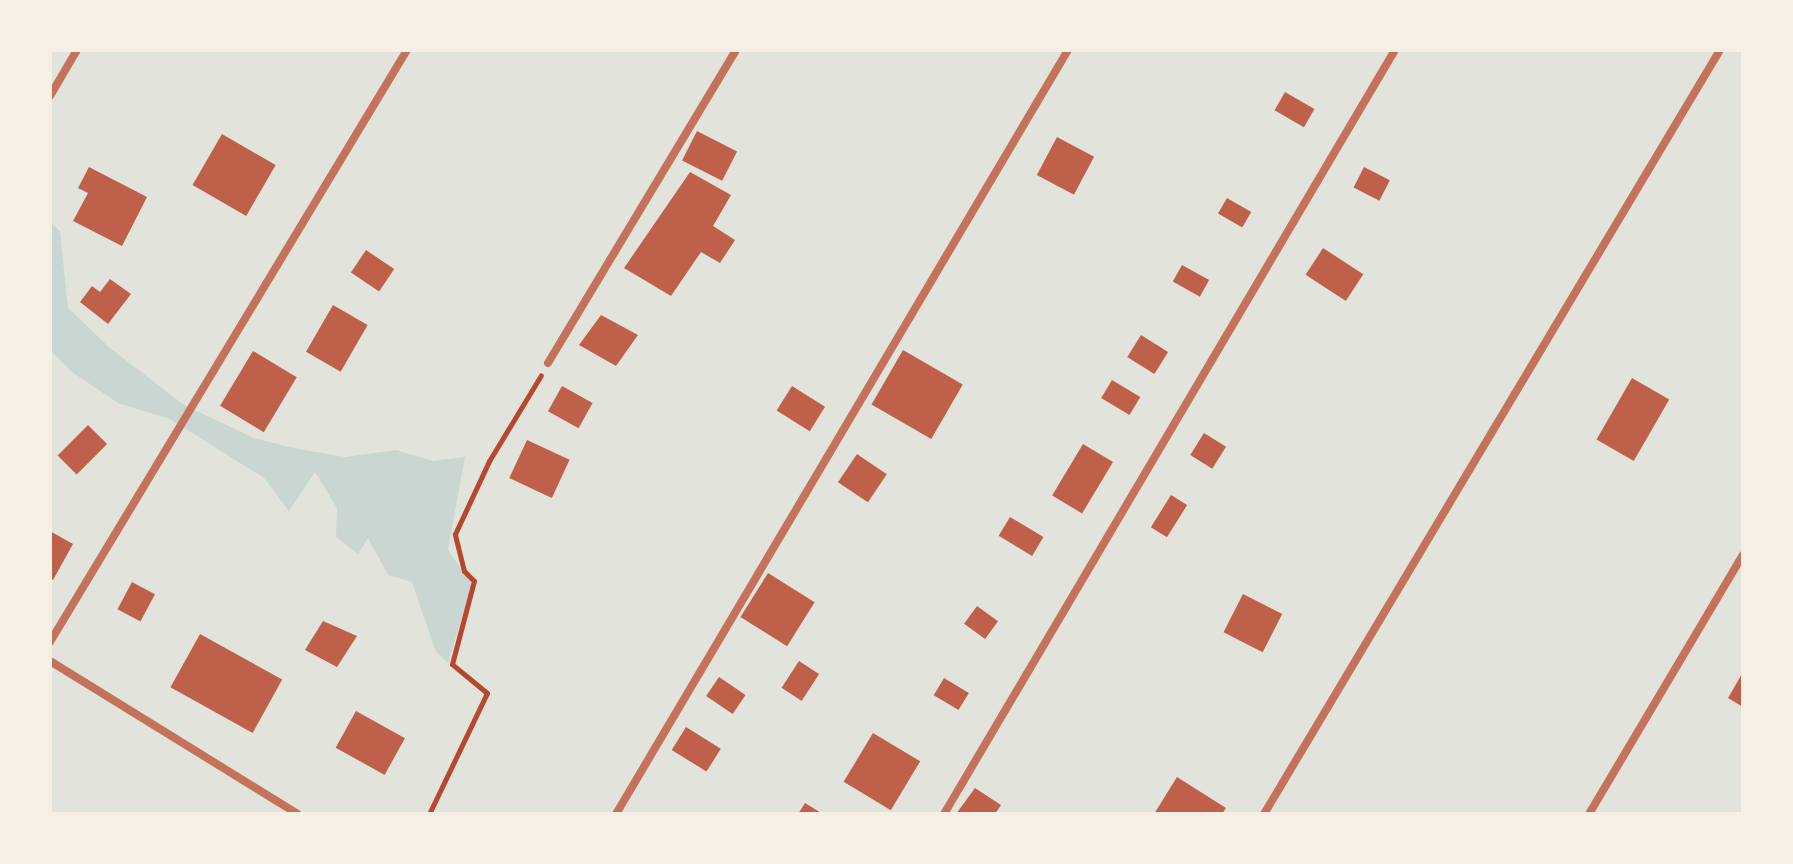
<!DOCTYPE html>
<html>
<head>
<meta charset="utf-8">
<style>
  body { margin:0 }
  #map { position:relative; width:1793px; height:864px; overflow:hidden; background:#f6efe4; font-family:Mulish,sans-serif }
  div>[style] { position:absolute }
  .green>* { inset:0; background:#e2e4dc; transform-origin:0 0 }
  .water>* { inset:0; background:#c9d6d2 }
  .building>* { inset:0; background:#bf614a; transform-origin:0 0 }
  .path>* { height:5px; margin:-2.5px; padding:0 2.5px; transform-origin:2.5px; border-radius:2.5px; background:#b5482f }
  .minor>* { height:8px; margin:-4px; padding:0 4px; transform-origin:4px; border-radius:4px; background:#c5725c }
  span { translate:-50% -50%; white-space:nowrap; text-align:center; line-height:1.15; -webkit-text-stroke:8px #f6efe4; paint-order:stroke }
  .frame { position:absolute; inset:0; border:52px solid #f6efe4; pointer-events:none }
</style>
</head>
<body>
<div id="map">
  <div class="green">
    <i style="left:50px;top:50px;width:1693px;height:764px"></i>
  </div>
  <div class="water">
    <i style="clip-path:polygon(50px 222px,60px 231px,68px 308px,110px 348px,184px 405px,254px 438px,293px 448px,345px 457px,396px 450px,433px 461px,465px 457px,448px 550px,472px 584px,448px 663px,436px 652px,412px 582px,388px 575px,368px 538px,358px 554px,336px 537px,337px 508px,315px 472px,289px 511px,264px 478px,170px 419px,118px 403px,72px 372px,50px 350px)"></i>
  </div>
  <div class="building">
    <i style="left:1285px;top:92px;width:34px;height:21px;rotate:30deg"></i>
    <i style="left:697px;top:131px;width:45px;height:33px;rotate:27deg"></i>
    <i style="left:222px;top:134px;width:62px;height:59px;rotate:30deg"></i>
    <i style="left:1057px;top:137px;width:42px;height:43px;rotate:28deg"></i>
    <i style="clip-path:polygon(89px 167px,147px 197px,122px 246px,73px 221px,88px 193px,78px 188px)"></i>
    <i style="left:1364px;top:167px;width:29px;height:23px;rotate:27deg"></i>
    <i style="clip-path:polygon(690px 172px,731px 195px,713px 226px,735px 240px,720px 263px,701px 252px,671px 296px,624px 268px)"></i>
    <i style="left:1227px;top:198px;width:28px;height:18px;rotate:30deg"></i>
    <i style="left:1323px;top:248px;width:48px;height:32px;rotate:33deg"></i>
    <i style="left:366px;top:250px;width:34px;height:27px;rotate:34deg"></i>
    <i style="left:1182px;top:265px;width:31px;height:19px;rotate:29deg"></i>
    <i style="clip-path:polygon(110px 279px,131px 294px,108px 324px,80px 302px,92px 286px,100px 292px)"></i>
    <i style="left:333px;top:305px;width:40px;height:54px;rotate:30deg"></i>
    <i style="clip-path:polygon(601px 315px,638px 335px,616px 366px,579px 345px)"></i>
    <i style="left:1141px;top:335px;width:32px;height:26px;rotate:32deg"></i>
    <i style="left:903px;top:350px;width:69px;height:63px;rotate:30deg"></i>
    <i style="left:253px;top:351px;width:51px;height:64px;rotate:31deg"></i>
    <i style="left:1632px;top:378px;width:43px;height:71px;rotate:30deg"></i>
    <i style="left:1112px;top:380px;width:33px;height:21px;rotate:31deg"></i>
    <i style="left:562px;top:386px;width:35px;height:29px;rotate:29deg"></i>
    <i style="left:792px;top:386px;width:39px;height:29px;rotate:32deg"></i>
    <i style="left:88px;top:425px;width:27px;height:43px;rotate:45deg"></i>
    <i style="left:1204px;top:433px;width:26px;height:26px;rotate:32deg"></i>
    <i style="left:527px;top:440px;width:47px;height:42px;rotate:25deg"></i>
    <i style="left:1083px;top:444px;width:35px;height:60px;rotate:31deg"></i>
    <i style="left:857px;top:454px;width:36px;height:34px;rotate:34deg"></i>
    <i style="left:1171px;top:495px;width:19px;height:38px;rotate:32deg"></i>
    <i style="left:1010px;top:517px;width:39px;height:22px;rotate:31deg"></i>
    <i style="clip-path:polygon(50px 531px,73px 544px,53px 580px,50px 578px)"></i>
    <i style="left:768px;top:573px;width:55px;height:52px;rotate:32deg"></i>
    <i style="left:132px;top:582px;width:26px;height:31px;rotate:28deg"></i>
    <i style="left:1243px;top:594px;width:44px;height:43px;rotate:27deg"></i>
    <i style="left:977px;top:606px;width:26px;height:22px;rotate:36deg"></i>
    <i style="clip-path:polygon(323px 621px,357px 636px,337px 667px,305px 650px)"></i>
    <i style="left:200px;top:634px;width:94px;height:61px;rotate:29deg"></i>
    <i style="left:799px;top:661px;width:24px;height:32px;rotate:33deg"></i>
    <i style="clip-path:polygon(1743px 672px,1743px 707px,1728px 698px)"></i>
    <i style="left:719px;top:677px;width:32px;height:23px;rotate:34deg"></i>
    <i style="left:944px;top:678px;width:29px;height:20px;rotate:31deg"></i>
    <i style="left:356px;top:711px;width:56px;height:42px;rotate:29deg"></i>
    <i style="left:686px;top:727px;width:41px;height:27px;rotate:32deg"></i>
    <i style="left:873px;top:733px;width:55px;height:57px;rotate:31deg"></i>
    <i style="clip-path:polygon(1177px 777px,1226px 808px,1222px 814px,1154px 814px)"></i>
    <i style="clip-path:polygon(975px 788px,1001px 805px,995px 814px,956px 814px)"></i>
    <i style="clip-path:polygon(805px 803px,823px 814px,798px 814px)"></i>
  </div>
  <div class="path">
    <i style="left:429px;top:814px;width:134px;rotate:-64.4deg"></i>
    <i style="left:487px;top:693px;width:45px;rotate:-140.4deg"></i>
    <i style="left:452px;top:664px;width:86px;rotate:-75.2deg"></i>
    <i style="left:474px;top:581px;width:14px;rotate:-135deg"></i>
    <i style="left:464px;top:571px;width:38px;rotate:-104deg"></i>
    <i style="left:455px;top:534px;width:81px;rotate:-65deg"></i>
    <i style="left:489px;top:461px;width:100px;rotate:-58.8deg"></i>
  </div>
  <div class="minor">
    <i style="left:50px;top:96px;width:53px;rotate:-59.6deg"></i>
    <i style="left:548px;top:363px;width:365px;rotate:-59deg"></i>
    <i style="left:50px;top:642px;width:691px;rotate:-58.91deg"></i>
    <i style="left:50px;top:661px;width:291px;rotate:31.7deg"></i>
    <i style="left:616px;top:814px;width:888px;rotate:-59.39deg"></i>
    <i style="left:944px;top:814px;width:887px;rotate:-59.45deg"></i>
    <i style="left:1264px;top:814px;width:890px;rotate:-59.17deg"></i>
    <i style="left:1589px;top:814px;width:301px;rotate:-59.3deg"></i>
  </div>
  <div class="frame"></div>
</div>
</body>
</html>
